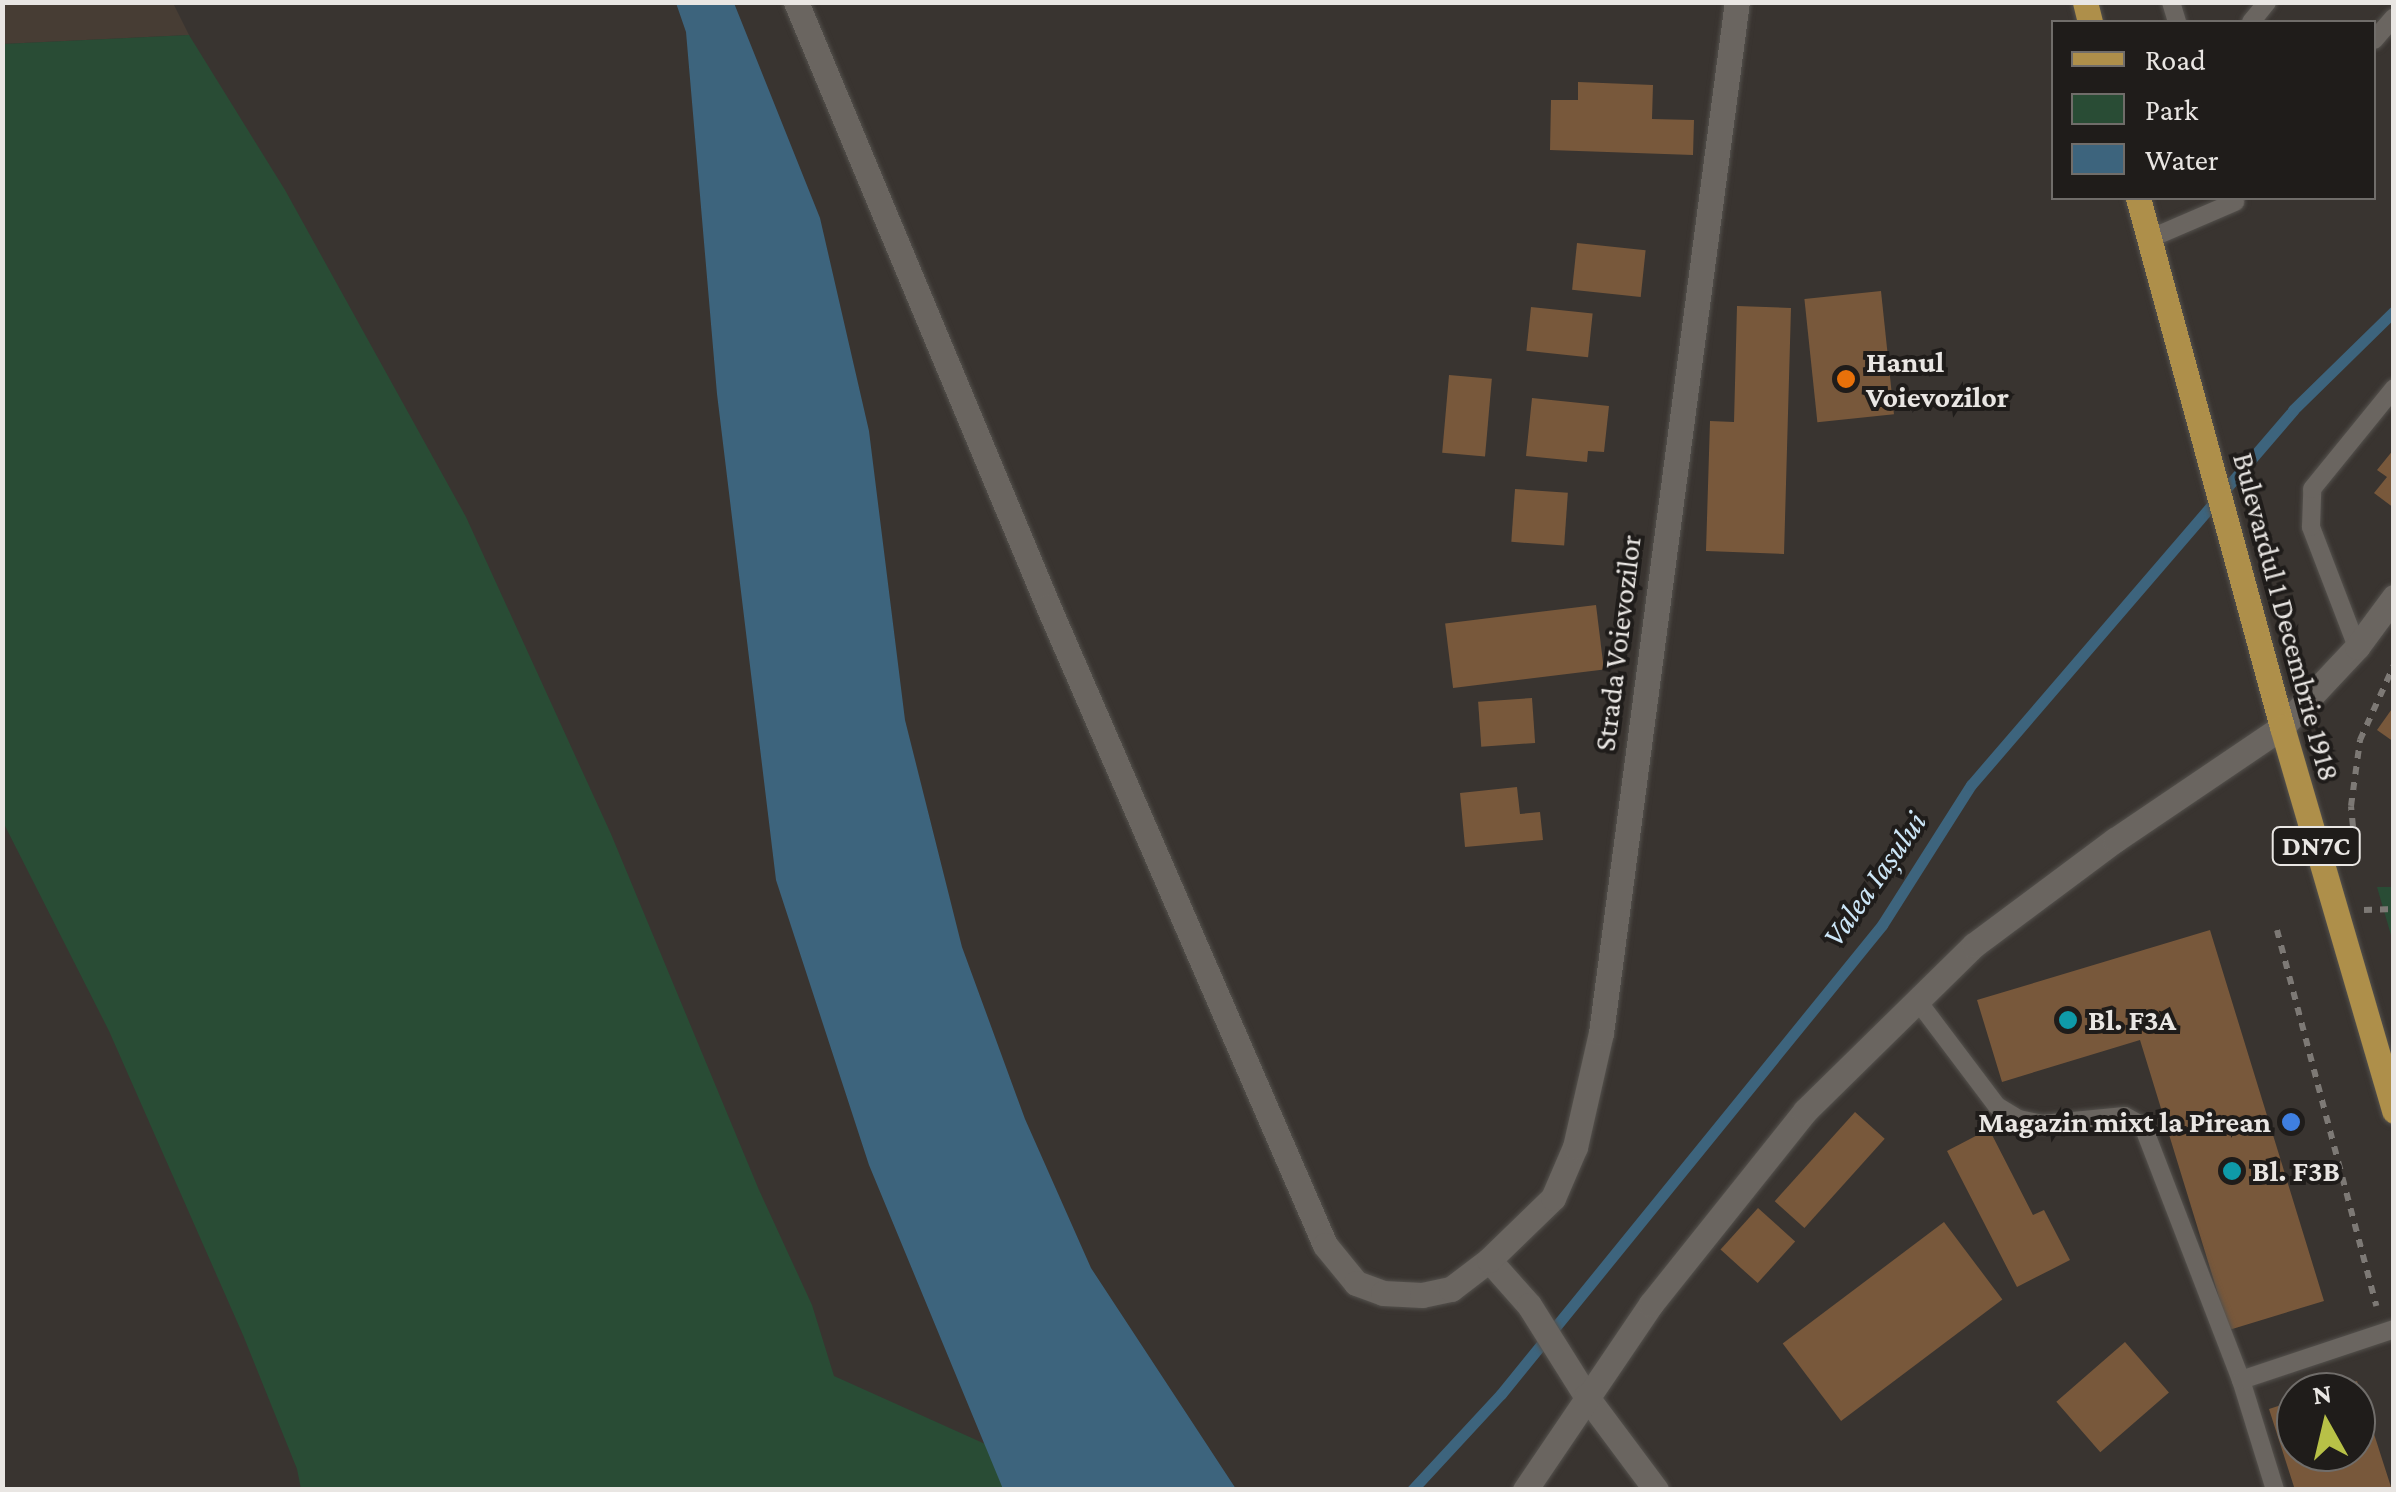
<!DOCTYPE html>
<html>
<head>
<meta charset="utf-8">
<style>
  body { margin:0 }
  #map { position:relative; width:2396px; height:1492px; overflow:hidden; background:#393430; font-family:"Crimson Pro",serif }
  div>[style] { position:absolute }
  .built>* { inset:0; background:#473d34 }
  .green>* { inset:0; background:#294c35 }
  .water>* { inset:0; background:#3d647d }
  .stream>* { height:11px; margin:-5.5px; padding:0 5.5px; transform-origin:5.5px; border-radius:5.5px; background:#3d647d }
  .building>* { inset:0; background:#78583b; transform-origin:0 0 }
  .path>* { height:6px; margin-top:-3px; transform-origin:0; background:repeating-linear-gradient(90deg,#7d7975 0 8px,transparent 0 16px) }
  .roads { filter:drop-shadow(0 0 2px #54514d) drop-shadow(0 0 2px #54514d) }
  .service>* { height:18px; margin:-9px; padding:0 9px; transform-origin:9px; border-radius:9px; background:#6a6560 }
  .minor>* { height:25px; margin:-12.5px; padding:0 12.5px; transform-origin:12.5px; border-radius:12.5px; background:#6a6560 }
  .primary>* { height:25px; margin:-12.5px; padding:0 12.5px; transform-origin:12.5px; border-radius:12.5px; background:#ae8f4a }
  .dots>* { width:28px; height:28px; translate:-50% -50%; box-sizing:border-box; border:5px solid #1f1c1a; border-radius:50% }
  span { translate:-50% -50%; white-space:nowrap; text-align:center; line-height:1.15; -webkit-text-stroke:8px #1f1c1a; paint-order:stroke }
  .shield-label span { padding:2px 8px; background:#1f1c1a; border:2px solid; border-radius:8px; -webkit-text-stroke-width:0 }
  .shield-label { font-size:28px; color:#e9e6e3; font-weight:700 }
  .poi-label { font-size:30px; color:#e9e6e3; font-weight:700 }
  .left { translate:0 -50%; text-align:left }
  .right { translate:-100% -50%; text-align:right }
  .street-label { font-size:30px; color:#e9e6e3 }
  .water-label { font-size:32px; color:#cce6f7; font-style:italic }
  .frame { position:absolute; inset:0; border:5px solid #e9e6e3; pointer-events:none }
  .legend { position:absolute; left:2051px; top:20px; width:325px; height:180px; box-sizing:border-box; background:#1f1c1a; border:2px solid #706d6a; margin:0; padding:12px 18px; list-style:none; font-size:30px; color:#e9e6e3 }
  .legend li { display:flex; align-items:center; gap:20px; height:50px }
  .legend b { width:50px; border:2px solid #706d6a }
  .north { position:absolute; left:2276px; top:1372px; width:100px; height:100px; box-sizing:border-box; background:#1f1c1a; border:2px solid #706d6a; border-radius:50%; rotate:352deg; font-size:28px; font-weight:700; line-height:40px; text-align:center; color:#e9e6e3 }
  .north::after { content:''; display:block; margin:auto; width:35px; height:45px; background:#b8c147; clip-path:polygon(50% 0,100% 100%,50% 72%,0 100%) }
</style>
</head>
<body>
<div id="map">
  <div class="built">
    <i style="clip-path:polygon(2px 3px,173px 3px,189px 35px,3px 44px)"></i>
  </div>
  <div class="green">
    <i style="clip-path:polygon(189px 35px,285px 190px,466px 517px,611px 834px,759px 1190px,812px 1305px,834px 1376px,1085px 1489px,301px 1489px,297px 1469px,243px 1335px,109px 1031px,3px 822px,3px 44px)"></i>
    <i style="clip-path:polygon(2377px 887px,2393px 887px,2393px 942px)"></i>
  </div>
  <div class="water">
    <i style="clip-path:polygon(676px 3px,734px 3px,820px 218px,869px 431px,905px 720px,962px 947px,1025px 1119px,1091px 1268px,1236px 1489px,1003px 1489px,869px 1165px,776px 880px,717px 394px,686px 32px)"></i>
  </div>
  <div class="stream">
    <i style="left:1412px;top:1490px;width:131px;rotate:-47.2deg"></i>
    <i style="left:1501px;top:1394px;width:604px;rotate:-50.91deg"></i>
    <i style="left:1882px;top:925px;width:166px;rotate:-57.6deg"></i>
    <i style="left:1971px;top:785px;width:494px;rotate:-49.3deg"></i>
    <i style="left:2293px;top:410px;width:141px;rotate:-44.4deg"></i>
  </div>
  <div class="building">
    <i style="clip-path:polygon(1578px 82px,1653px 85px,1652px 119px,1694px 120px,1693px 155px,1550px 150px,1551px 100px,1578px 100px)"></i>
    <i style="left:1577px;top:243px;width:69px;height:47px;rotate:6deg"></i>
    <i style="left:1881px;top:291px;width:124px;height:77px;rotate:84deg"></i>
    <i style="clip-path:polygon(1737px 306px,1791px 308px,1784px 554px,1706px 551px,1710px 421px,1734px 422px)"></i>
    <i style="left:1531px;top:307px;width:62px;height:44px;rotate:6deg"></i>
    <i style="left:1449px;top:375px;width:43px;height:78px;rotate:5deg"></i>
    <i style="clip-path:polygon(1532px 398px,1609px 406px,1604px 452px,1588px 451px,1587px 462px,1526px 456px)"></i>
    <i style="clip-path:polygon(2394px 449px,2394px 508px,2374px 493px,2387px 477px,2377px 470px)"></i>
    <i style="left:1515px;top:489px;width:53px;height:53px;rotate:4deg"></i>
    <i style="left:1596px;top:605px;width:65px;height:152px;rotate:83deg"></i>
    <i style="left:1532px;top:698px;width:45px;height:54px;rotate:86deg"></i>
    <i style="clip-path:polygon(2394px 706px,2394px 742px,2377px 730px)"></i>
    <i style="clip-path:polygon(1517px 787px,1520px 814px,1540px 812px,1543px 840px,1465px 847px,1460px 793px)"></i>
    <i style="clip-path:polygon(2210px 930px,2324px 1301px,2229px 1330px,2140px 1040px,2002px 1082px,1977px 1000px)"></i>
    <i style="left:1855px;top:1112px;width:40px;height:120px;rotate:42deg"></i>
    <i style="clip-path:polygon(1989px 1129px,2033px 1215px,2044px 1210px,2070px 1260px,2017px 1287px,1947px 1151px)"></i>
    <i style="left:1758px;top:1208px;width:50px;height:56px;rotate:42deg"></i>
    <i style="left:1944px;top:1222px;width:97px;height:202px;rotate:53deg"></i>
    <i style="left:2125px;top:1342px;width:67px;height:91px;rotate:49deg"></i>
    <i style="clip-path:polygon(2357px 1381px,2392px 1490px,2295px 1490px,2269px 1409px,2296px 1400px,2296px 1452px,2356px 1452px,2356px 1392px,2324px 1391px)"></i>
  </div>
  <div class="path">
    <i style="left:2356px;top:858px;width:52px;rotate:-95.5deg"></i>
    <i style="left:2351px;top:806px;width:67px;rotate:-82.2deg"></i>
    <i style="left:2360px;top:740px;width:82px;rotate:-65.6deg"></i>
    <i style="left:2364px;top:910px;width:30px;rotate:-2deg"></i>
    <i style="left:2277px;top:930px;width:389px;rotate:75.2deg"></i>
  </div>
  <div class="roads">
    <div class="service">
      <i style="left:2171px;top:2px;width:21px;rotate:73deg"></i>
      <i style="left:2251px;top:22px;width:26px;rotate:-51deg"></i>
      <i style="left:2374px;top:40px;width:30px;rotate:-49deg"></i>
      <i style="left:2149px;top:239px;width:94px;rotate:-23.3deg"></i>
      <i style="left:2357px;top:647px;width:129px;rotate:-111deg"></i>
      <i style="left:2311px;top:527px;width:38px;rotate:-88deg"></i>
      <i style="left:2312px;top:489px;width:130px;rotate:-50.9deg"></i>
      <i style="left:1917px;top:1000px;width:133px;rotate:53deg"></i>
      <i style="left:1997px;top:1106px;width:26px;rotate:31deg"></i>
      <i style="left:2019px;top:1119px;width:24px;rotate:12deg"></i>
      <i style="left:2042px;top:1124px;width:83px;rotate:-5.5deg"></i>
      <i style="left:2125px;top:1116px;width:21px;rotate:29deg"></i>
      <i style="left:2143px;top:1126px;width:272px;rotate:68.9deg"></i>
      <i style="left:2241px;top:1380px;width:115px;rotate:72.8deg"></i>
      <i style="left:2241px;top:1380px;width:161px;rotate:-18.4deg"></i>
    </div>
    <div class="minor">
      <i style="left:796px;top:2px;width:654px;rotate:67.35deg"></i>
      <i style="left:1048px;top:606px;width:696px;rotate:66.56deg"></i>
      <i style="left:1325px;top:1245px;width:49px;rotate:50.8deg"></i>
      <i style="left:1356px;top:1283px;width:29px;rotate:20deg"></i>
      <i style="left:1383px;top:1293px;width:39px;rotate:3deg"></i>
      <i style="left:1422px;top:1295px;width:30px;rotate:-12deg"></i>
      <i style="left:1451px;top:1289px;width:48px;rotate:-37.3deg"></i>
      <i style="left:1489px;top:1260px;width:60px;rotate:48.4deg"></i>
      <i style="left:1529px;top:1305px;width:107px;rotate:57.9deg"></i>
      <i style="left:1586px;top:1396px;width:117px;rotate:53.3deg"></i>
      <i style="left:1489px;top:1260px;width:89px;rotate:-44.1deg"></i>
      <i style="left:1553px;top:1198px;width:56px;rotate:-66.7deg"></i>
      <i style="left:1575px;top:1147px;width:117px;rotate:-77.2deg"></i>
      <i style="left:1601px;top:1033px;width:1040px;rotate:-82.49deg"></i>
      <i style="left:1525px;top:1490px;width:225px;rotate:-55.9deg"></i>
      <i style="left:1651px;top:1304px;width:247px;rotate:-51.4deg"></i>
      <i style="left:1805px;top:1111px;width:237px;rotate:-44.5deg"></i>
      <i style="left:1974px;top:945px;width:176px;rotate:-36.7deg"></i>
      <i style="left:2115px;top:840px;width:202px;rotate:-34.1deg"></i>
      <i style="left:2282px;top:727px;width:110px;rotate:-46.8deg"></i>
      <i style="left:2357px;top:647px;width:62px;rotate:-53.5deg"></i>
    </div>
    <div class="primary">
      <i style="left:2085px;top:2px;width:21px;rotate:76deg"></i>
      <i style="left:2138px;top:198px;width:548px;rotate:74.77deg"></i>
      <i style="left:2282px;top:727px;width:400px;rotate:73.7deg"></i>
    </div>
  </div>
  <div class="dots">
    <i style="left:1846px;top:379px;background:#e8710a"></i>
    <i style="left:2068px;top:1020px;background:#0f9aa8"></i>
    <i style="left:2291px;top:1122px;background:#3f7fe0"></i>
    <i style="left:2232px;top:1171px;background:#0f9aa8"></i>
  </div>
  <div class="shield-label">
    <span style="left:2316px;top:846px">DN7C</span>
  </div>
  <div class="poi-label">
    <span class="left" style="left:1866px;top:379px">Hanul<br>Voievozilor</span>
    <span class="left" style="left:2088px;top:1020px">Bl. F3A</span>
    <span class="right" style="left:2271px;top:1122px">Magazin mixt la Pirean</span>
    <span class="left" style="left:2252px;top:1171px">Bl. F3B</span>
  </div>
  <div class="street-label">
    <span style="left:2286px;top:617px;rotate:75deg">Bulevardul 1 Decembrie 1918</span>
    <span style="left:1618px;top:643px;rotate:-83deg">Strada Voievozilor</span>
  </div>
  <div class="water-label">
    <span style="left:1874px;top:879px;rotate:-55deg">Valea Iașului</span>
  </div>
  <div class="frame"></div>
  <ul class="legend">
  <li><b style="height:12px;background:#ae8f4a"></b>Road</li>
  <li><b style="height:28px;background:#294c35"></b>Park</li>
  <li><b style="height:28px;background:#3d647d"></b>Water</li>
  </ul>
  <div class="north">N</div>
</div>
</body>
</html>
